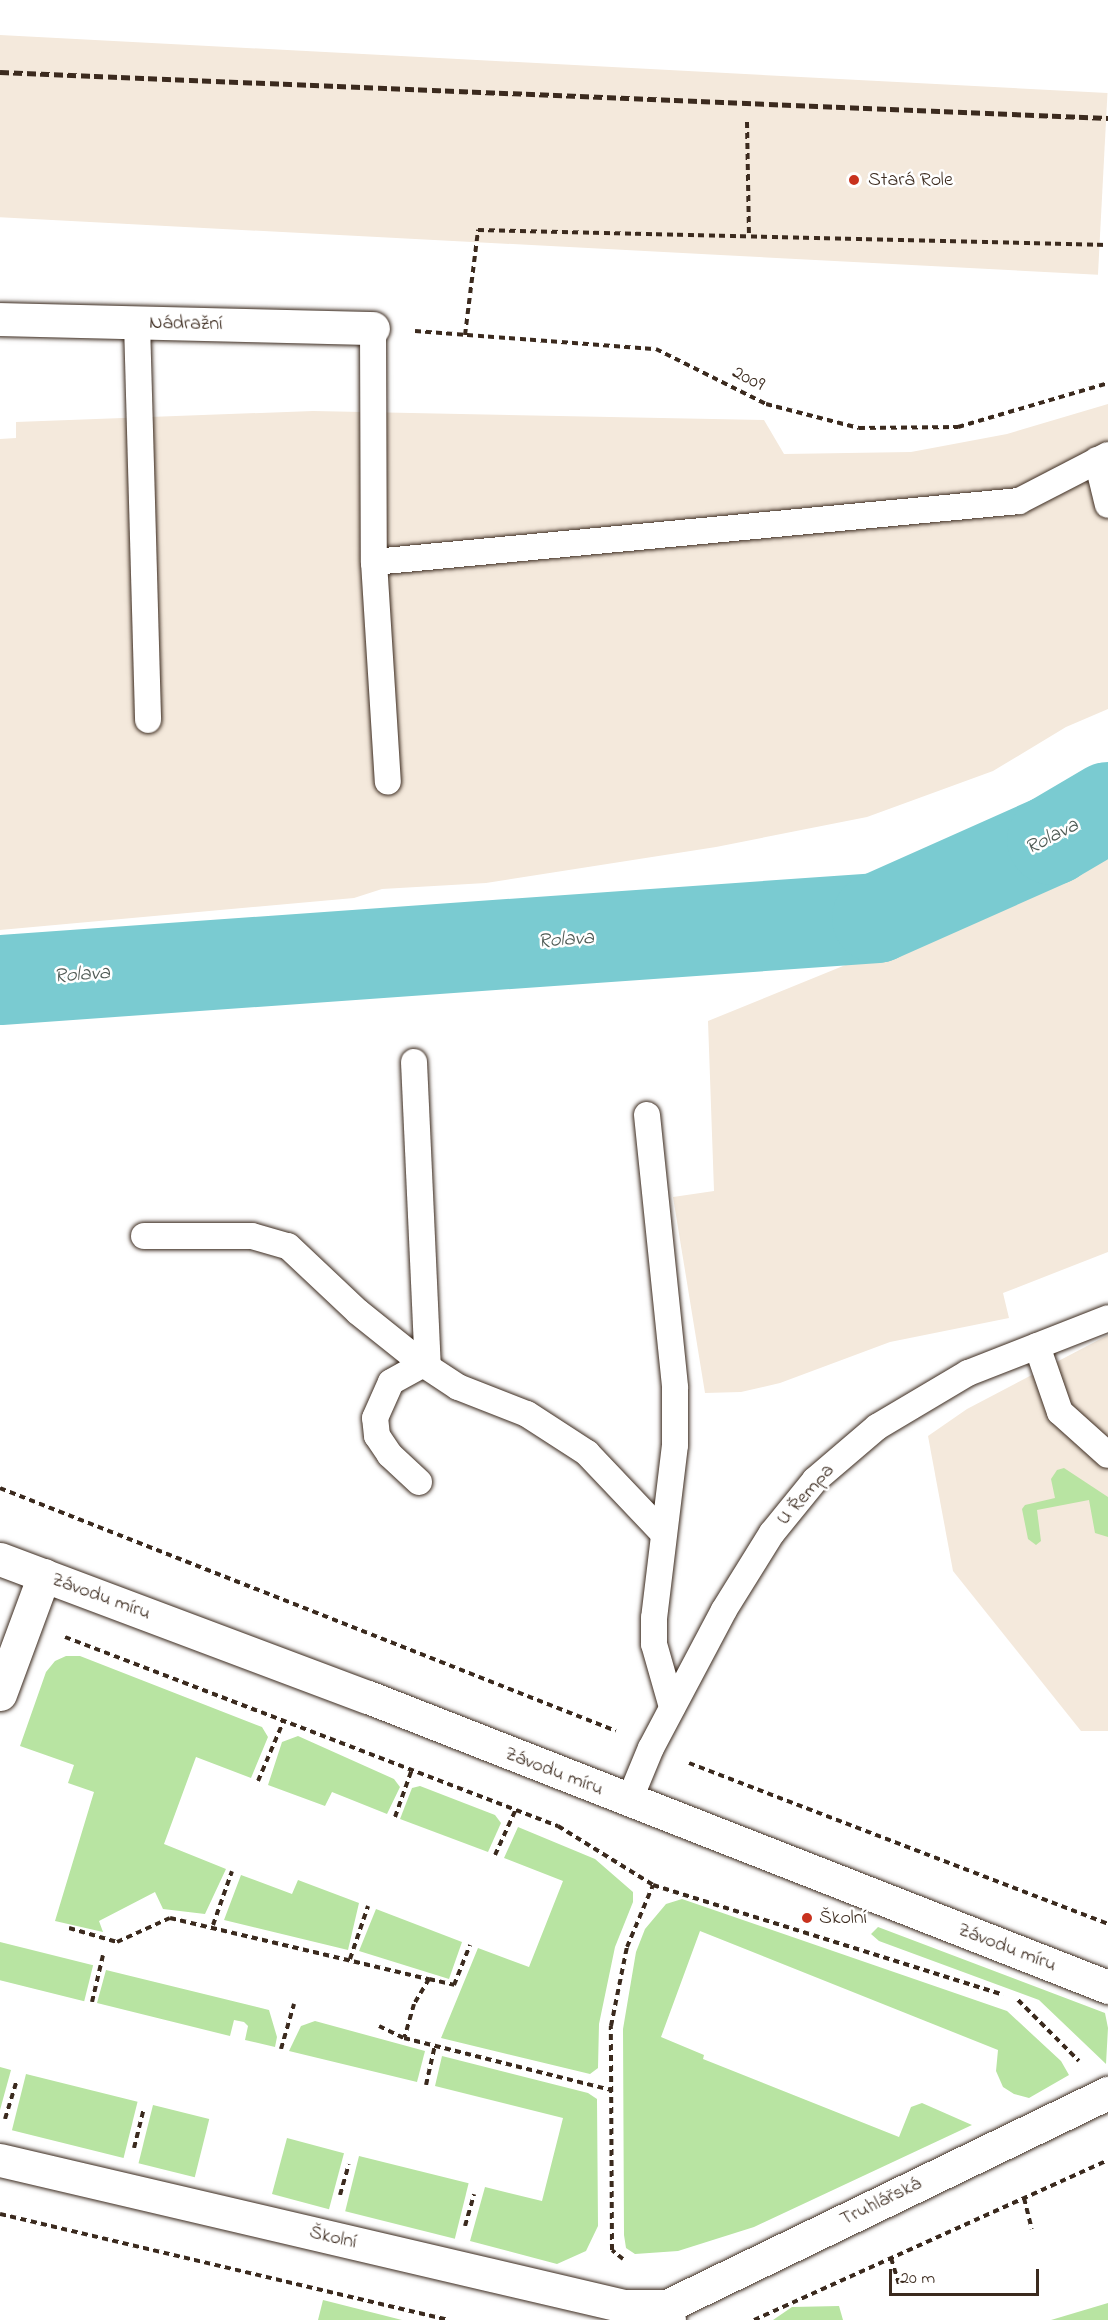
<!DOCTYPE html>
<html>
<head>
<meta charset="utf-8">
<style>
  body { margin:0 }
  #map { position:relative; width:1108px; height:2320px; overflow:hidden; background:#fff; font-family:"Indie Flower",sans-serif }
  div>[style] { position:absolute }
  .built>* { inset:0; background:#f4e9dc; transform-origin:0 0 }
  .green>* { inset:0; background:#b8e4a2; transform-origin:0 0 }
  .river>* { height:90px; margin:-45px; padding:0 45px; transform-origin:45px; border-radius:45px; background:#7acbd1 }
  .path>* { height:4px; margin-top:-2px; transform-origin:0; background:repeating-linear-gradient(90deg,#3b2a1e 0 6px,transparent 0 10.5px) }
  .roads { filter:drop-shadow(0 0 2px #3b2a1e) drop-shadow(0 0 2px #3b2a1e) }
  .lane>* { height:26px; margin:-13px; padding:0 13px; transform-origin:13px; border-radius:13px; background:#fff }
  .street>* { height:33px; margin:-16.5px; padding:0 16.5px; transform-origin:16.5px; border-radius:16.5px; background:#fff }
  .secondary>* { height:33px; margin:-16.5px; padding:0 16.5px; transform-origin:16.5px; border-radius:16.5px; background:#fff }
  .rail>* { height:4.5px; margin-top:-2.25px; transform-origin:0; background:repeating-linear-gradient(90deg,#3b2a1e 0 9px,transparent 0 13.5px) }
  .dots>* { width:16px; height:16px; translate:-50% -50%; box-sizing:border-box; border:3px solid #fff; border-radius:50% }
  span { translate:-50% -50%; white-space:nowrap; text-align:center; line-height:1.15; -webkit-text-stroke:5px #fff; paint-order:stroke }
  .poi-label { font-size:20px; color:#3b2a1e }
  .left { translate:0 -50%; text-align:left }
  .street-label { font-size:20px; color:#3b2a1e }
  .water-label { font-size:21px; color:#4e5a54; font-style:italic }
  .scale { position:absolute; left:889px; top:2269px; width:150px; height:27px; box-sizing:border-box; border:3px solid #3b2a1e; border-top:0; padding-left:8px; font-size:18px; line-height:21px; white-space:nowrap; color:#3b2a1e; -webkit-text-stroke:4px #fff; paint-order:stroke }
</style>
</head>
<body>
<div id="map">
  <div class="built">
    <i style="left:0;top:35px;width:1109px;height:182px;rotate:3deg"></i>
    <i style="clip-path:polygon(1108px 404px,1108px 709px,1066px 727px,993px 771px,867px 817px,716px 847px,486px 883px,382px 889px,354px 898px,0 930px,0 439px,16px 438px,16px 422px,313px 411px,764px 420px,784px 454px,911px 452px,1007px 434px)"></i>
    <i style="clip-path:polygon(1108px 858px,1108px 1252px,1003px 1293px,1009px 1318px,890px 1342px,780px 1383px,741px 1392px,705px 1393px,673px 1197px,714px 1191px,708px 1021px)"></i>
    <i style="clip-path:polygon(1108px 1335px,1108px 1731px,1081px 1731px,953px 1571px,928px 1436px,967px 1409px)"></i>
  </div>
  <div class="green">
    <i style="clip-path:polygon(1064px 1468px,1108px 1497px,1108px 1537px,1095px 1533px,1089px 1500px,1037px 1510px,1041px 1541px,1036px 1545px,1028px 1539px,1022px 1509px,1025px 1505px,1055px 1498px,1051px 1479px,1057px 1470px)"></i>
    <i style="clip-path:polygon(66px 1656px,80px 1656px,262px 1727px,268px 1737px,251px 1778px,196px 1757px,164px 1844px,226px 1869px,205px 1914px,163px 1909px,155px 1892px,99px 1921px,103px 1932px,55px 1921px,94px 1792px,68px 1783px,74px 1765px,20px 1746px,46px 1672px,55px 1661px)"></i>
    <i style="clip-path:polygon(298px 1736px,394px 1779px,400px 1787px,387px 1814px,332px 1792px,325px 1806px,268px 1785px,282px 1742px)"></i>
    <i style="clip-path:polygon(420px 1786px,495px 1815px,501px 1823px,488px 1852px,400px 1819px,412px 1788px)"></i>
    <i style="clip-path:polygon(518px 1827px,595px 1859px,633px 1892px,633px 1902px,615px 1947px,599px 2024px,598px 2068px,590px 2074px,441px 2038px,478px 1948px,529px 1967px,563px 1881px,504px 1858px)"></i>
    <i style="clip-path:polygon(241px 1875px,292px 1894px,298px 1880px,359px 1903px,348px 1950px,224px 1920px)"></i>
    <i style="clip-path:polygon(682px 1899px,1007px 2011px,1061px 2061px,1069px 2075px,1029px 2098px,1014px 2094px,1003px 2087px,996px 2071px,998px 2050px,700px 1931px,661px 2037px,704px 2055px,703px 2059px,899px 2137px,911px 2107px,922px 2103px,972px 2125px,754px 2227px,678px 2251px,635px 2254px,626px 2248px,624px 2235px,623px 2029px,636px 1952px,645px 1929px,666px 1904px)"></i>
    <i style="clip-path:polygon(376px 1909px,462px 1942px,449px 1979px,359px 1951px)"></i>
    <i style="clip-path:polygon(878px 1927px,1105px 2013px,1108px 2028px,1106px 2064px,1039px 2000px,879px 1941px,871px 1934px)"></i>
    <i style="left:0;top:1942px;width:96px;height:37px;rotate:14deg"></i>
    <i style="clip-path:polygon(106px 1970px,269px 2010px,277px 2037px,275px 2047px,245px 2040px,248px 2026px,244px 2022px,234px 2020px,230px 2036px,97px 2003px)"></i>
    <i style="clip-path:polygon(315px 2021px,425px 2051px,417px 2082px,289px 2051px,301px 2026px)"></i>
    <i style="clip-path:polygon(442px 2056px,588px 2093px,597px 2099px,598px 2226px,586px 2251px,557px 2264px,470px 2241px,485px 2187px,542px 2201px,563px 2118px,435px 2086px)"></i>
    <i style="clip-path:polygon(0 2067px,11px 2070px,0 2110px)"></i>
    <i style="left:26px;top:2074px;width:115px;height:58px;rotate:14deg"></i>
    <i style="left:153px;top:2105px;width:58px;height:60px;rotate:14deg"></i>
    <i style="left:287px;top:2138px;width:59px;height:58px;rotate:15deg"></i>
    <i style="left:359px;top:2156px;width:113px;height:57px;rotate:14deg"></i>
    <i style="clip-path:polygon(323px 2300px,402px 2320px,318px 2320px)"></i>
    <i style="clip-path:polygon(1108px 2303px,1108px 2320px,1051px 2320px)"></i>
    <i style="clip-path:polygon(839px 2306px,843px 2320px,773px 2320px,792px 2307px)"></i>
  </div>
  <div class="river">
    <i style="left:0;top:980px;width:879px;rotate:-4.04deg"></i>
    <i style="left:877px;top:918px;width:192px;rotate:-24deg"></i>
    <i style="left:1052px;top:840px;width:65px;rotate:-30.5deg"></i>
  </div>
  <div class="path">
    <i style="left:747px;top:122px;width:112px;rotate:89deg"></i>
    <i style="left:415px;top:331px;width:242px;rotate:4.3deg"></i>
    <i style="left:656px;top:349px;width:123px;rotate:26.6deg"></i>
    <i style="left:766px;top:404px;width:96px;rotate:14.5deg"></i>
    <i style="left:859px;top:428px;width:99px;rotate:-0.6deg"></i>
    <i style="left:958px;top:427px;width:156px;rotate:-16.3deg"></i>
    <i style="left:465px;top:335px;width:106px;rotate:-82.9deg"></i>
    <i style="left:478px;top:230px;width:630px;rotate:1.36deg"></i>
    <i style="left:0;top:1488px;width:662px;rotate:21.53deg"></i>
    <i style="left:65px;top:1637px;width:528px;rotate:20.98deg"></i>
    <i style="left:558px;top:1826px;width:112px;rotate:31.8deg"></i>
    <i style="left:653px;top:1885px;width:367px;rotate:17.4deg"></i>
    <i style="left:689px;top:1763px;width:449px;rotate:21deg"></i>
    <i style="left:258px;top:1781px;width:66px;rotate:-66.9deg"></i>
    <i style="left:395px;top:1817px;width:51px;rotate:-70.5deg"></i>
    <i style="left:495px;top:1855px;width:51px;rotate:-65.5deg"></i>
    <i style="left:213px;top:1925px;width:57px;rotate:-70.6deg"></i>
    <i style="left:69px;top:1928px;width:50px;rotate:16.3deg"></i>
    <i style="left:117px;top:1942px;width:58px;rotate:-24.4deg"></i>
    <i style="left:170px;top:1918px;width:266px;rotate:13.3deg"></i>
    <i style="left:429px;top:1979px;width:29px;rotate:121deg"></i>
    <i style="left:414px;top:2004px;width:35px;rotate:106deg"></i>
    <i style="left:404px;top:2038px;width:213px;rotate:14.1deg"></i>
    <i style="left:350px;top:1959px;width:56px;rotate:-71.2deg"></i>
    <i style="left:429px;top:1979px;width:26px;rotate:13deg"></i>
    <i style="left:454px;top:1985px;width:43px;rotate:-68.2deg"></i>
    <i style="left:1018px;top:2000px;width:86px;rotate:45deg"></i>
    <i style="left:92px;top:2002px;width:48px;rotate:-76.8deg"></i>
    <i style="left:379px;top:2026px;width:28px;rotate:26deg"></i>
    <i style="left:281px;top:2049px;width:47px;rotate:-73.9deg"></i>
    <i style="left:426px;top:2085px;width:41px;rotate:-77.3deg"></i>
    <i style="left:5px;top:2119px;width:39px;rotate:-73deg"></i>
    <i style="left:134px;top:2148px;width:38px;rotate:-76deg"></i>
    <i style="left:340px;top:2195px;width:32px;rotate:-74deg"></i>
    <i style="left:1024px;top:2198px;width:32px;rotate:76deg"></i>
    <i style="left:0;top:2214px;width:461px;rotate:13.3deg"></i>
    <i style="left:465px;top:2226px;width:33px;rotate:-74deg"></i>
    <i style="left:891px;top:2258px;width:30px;rotate:73deg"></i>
    <i style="left:623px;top:2259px;width:14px;rotate:-141deg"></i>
    <i style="left:612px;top:2250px;width:224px;rotate:-90.3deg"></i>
    <i style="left:611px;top:2026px;width:81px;rotate:-78.6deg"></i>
    <i style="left:627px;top:1947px;width:67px;rotate:-67.2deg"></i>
    <i style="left:754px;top:2320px;width:388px;rotate:-24.3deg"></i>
  </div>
  <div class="roads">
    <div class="lane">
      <i style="left:137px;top:323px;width:397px;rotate:88.4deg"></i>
      <i style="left:373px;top:328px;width:234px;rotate:89.8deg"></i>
      <i style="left:374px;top:562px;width:220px;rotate:86.4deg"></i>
      <i style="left:1097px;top:460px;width:46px;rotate:76.3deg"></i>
      <i style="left:374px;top:562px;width:648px;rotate:-5.4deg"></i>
      <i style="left:1019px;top:501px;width:100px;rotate:-27.3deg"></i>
      <i style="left:414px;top:1062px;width:305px;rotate:87.4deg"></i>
      <i style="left:647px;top:1115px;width:274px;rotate:84.1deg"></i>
      <i style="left:675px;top:1388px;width:57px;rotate:90deg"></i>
      <i style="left:675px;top:1445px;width:174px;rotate:96.9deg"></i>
      <i style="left:654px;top:1618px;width:26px;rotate:90deg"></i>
      <i style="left:654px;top:1644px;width:66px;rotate:74.1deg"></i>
      <i style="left:144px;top:1236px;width:108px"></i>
      <i style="left:252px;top:1236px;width:37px;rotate:16deg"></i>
      <i style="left:288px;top:1246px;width:96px;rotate:43.3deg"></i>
      <i style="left:358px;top:1312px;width:83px;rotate:38.7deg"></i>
      <i style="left:423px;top:1364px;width:42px;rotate:33.3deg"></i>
      <i style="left:458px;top:1387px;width:74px;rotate:21.4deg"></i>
      <i style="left:527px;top:1414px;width:72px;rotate:33deg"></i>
      <i style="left:587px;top:1453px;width:110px;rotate:46.5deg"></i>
      <i style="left:1037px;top:1346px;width:70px;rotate:70.8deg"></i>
      <i style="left:1060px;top:1412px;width:64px;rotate:41.9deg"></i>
      <i style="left:419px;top:1482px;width:40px;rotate:-137deg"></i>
      <i style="left:390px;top:1455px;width:23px;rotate:-124deg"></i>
      <i style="left:377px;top:1436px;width:18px;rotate:-96deg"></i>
      <i style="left:375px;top:1418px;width:39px;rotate:-66deg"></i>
      <i style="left:391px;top:1382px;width:37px;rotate:-29deg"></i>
      <i style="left:629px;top:1801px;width:57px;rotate:-67.5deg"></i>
      <i style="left:651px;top:1748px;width:156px;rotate:-62.1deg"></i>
      <i style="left:724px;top:1610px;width:91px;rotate:-58.1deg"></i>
      <i style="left:772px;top:1533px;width:68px;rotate:-50.9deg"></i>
      <i style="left:815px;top:1480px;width:82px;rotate:-40.5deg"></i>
      <i style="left:877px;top:1427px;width:106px;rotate:-30.7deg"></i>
      <i style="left:968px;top:1373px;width:150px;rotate:-21.4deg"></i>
    </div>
    <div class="street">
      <i style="left:0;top:319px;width:373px;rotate:1.4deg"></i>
      <i style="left:0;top:1694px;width:127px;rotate:-69.7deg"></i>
      <i style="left:0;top:2160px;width:641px;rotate:13.17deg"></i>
      <i style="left:624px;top:2306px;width:43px"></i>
      <i style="left:669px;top:2320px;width:14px;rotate:-98deg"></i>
      <i style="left:667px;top:2306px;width:490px;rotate:-25.8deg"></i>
    </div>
    <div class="secondary">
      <i style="left:0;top:1559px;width:393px;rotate:20.6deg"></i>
      <i style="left:368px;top:1697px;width:795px;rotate:21.4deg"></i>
    </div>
  </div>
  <div class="rail">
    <i style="left:0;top:72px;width:1109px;rotate:2.38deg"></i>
  </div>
  <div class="dots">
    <i style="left:854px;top:180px;background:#c8321e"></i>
    <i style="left:807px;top:1918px;background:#c8321e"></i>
  </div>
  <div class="poi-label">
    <span class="left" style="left:868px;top:180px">Stará Role</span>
    <span class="left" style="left:819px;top:1918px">Školní</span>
  </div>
  <div class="street-label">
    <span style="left:186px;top:324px;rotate:1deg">Nádražní</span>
    <span style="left:748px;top:379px;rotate:27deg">2009</span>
    <span style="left:806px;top:1495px;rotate:-48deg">U Řempa</span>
    <span style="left:101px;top:1597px;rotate:20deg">Závodu míru</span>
    <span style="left:554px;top:1772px;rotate:21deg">Závodu míru</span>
    <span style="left:1007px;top:1948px;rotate:21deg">Závodu míru</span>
    <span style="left:881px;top:2202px;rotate:-26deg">Truhlářská</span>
    <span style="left:333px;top:2238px;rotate:13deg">Školní</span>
  </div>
  <div class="water-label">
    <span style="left:1052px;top:837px;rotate:-27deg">Rolava</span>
    <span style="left:566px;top:940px;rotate:-4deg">Rolava</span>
    <span style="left:82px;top:975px;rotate:-4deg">Rolava</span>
  </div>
  <div class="scale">20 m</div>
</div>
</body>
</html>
